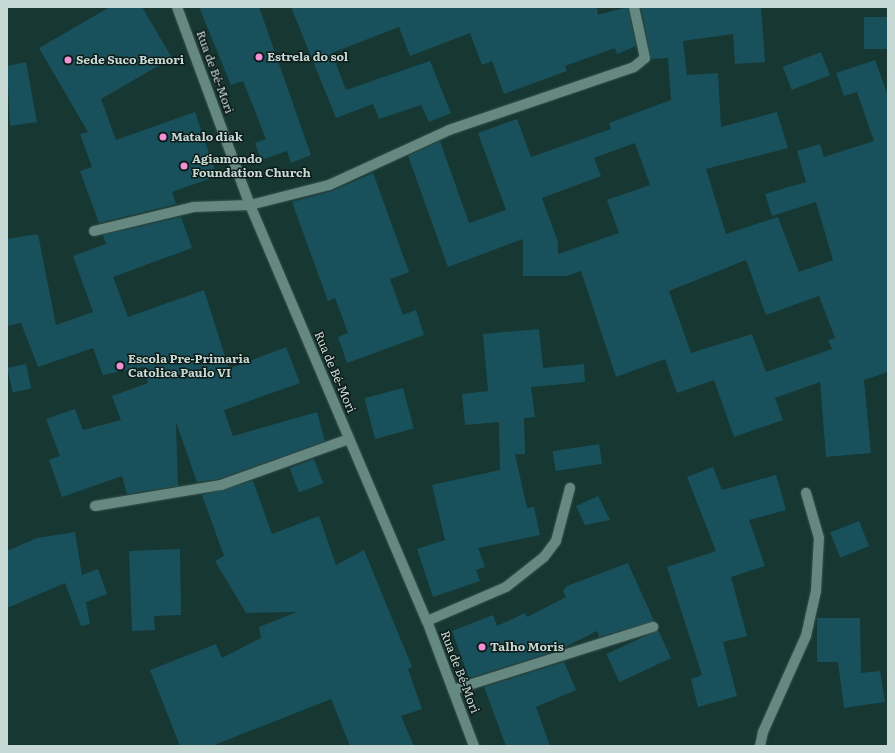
<!DOCTYPE html>
<html>
<head>
<meta charset="utf-8">
<style>
  body { margin:0 }
  #map { position:relative; width:895px; height:753px; overflow:hidden; background:#163732; font-family:Literata,serif }
  div>[style] { position:absolute }
  .building>* { inset:0; background:#18515c; transform-origin:0 0 }
  .roads { filter:drop-shadow(0 0 1px #38524e) drop-shadow(0 0 1px #38524e) }
  .minor>* { height:10px; margin:-5px; padding:0 5px; transform-origin:5px; border-radius:5px; background:#658881 }
  .dots>* { width:11px; height:11px; translate:-50% -50%; box-sizing:border-box; border:2px solid #0e1c19; border-radius:50% }
  span { translate:-50% -50%; white-space:nowrap; text-align:center; line-height:1.15; -webkit-text-stroke:3px #0e1c19; paint-order:stroke }
  .poi-label { font-size:12px; color:#c7d9d5; font-weight:700 }
  .left { translate:0 -50%; text-align:left }
  .street-label { font-size:12px; color:#c7d9d5 }
  .frame { position:absolute; inset:0; border:8px solid #c7d9d5; pointer-events:none }
</style>
</head>
<body>
<div id="map">
  <div class="building">
    <i style="clip-path:polygon(110px 7px,142px 7px,172px 58px,101px 99px,116px 140px,195px 112px,217px 176px,172px 192px,176px 204px,99px 223px,80px 171px,92px 167px,80px 134px,88px 132px,39px 48px)"></i>
    <i style="clip-path:polygon(199px 7px,259px 7px,311px 155px,291px 163px,287px 151px,261px 160px,255px 143px,266px 139px,243px 81px,231px 85px)"></i>
    <i style="clip-path:polygon(291px 7px,597px 7px,598px 15px,628px 7px,636px 46px,617px 54px,615px 48px,565px 66px,567px 71px,504px 94px,492px 61px,482px 65px,470px 33px,410px 56px,399px 27px,332px 53px,346px 90px,430px 61px,451px 113px,429px 122px,421px 105px,379px 119px,373px 104px,336px 118px)"></i>
    <i style="clip-path:polygon(evenodd,641px 7px,761px 7px,765px 62px,735px 64px,733px 34px,683px 41px,687px 75px,718px 73px,721px 127px,777px 112px,788px 148px,706px 169px,726px 234px,778px 217px,799px 272px,833px 260px,816px 202px,772px 216px,765px 194px,806px 182px,797px 151px,820px 144px,824px 157px,874px 141px,857px 92px,844px 96px,836px 73px,875px 60px,888px 96px,888px 372px,864px 380px,871px 453px,826px 457px,820px 382px,775px 398px,783px 420px,734px 437px,714px 380px,677px 393px,665px 359px,616px 377px,581px 271px,567px 276px,523px 276px,523px 239px,448px 267px,408px 156px,440px 141px,469px 223px,506px 210px,478px 133px,517px 119px,531px 157px,611px 129px,609px 123px,671px 100px,668px 58px,651px 59px,641px 7px,635px 143px,650px 185px,607px 200px,619px 233px,558px 254px,558px 242px,542px 198px,601px 176px,594px 158px,635px 143px,641px 7px,746px 260px,766px 315px,819px 296px,835px 338px,828px 340px,832px 349px,766px 372px,752px 334px,691px 353px,669px 291px,746px 260px)"></i>
    <i style="left:888px;top:17px;width:32px;height:24px;rotate:90deg"></i>
    <i style="left:821px;top:52px;width:25px;height:41px;rotate:69deg"></i>
    <i style="clip-path:polygon(26px 62px,37px 122px,10px 126px,7px 66px)"></i>
    <i style="clip-path:polygon(373px 173px,409px 272px,390px 279px,403px 315px,416px 310px,424px 335px,347px 363px,338px 337px,348px 333px,335px 298px,328px 301px,292px 202px,332px 191px)"></i>
    <i style="clip-path:polygon(181px 217px,192px 248px,113px 277px,128px 317px,204px 290px,229px 369px,286px 347px,300px 383px,224px 410px,233px 436px,317px 412px,325px 441px,219px 479px,197px 482px,176px 422px,178px 486px,127px 494px,122px 476px,62px 497px,49px 460px,60px 456px,46px 419px,75px 409px,83px 430px,121px 420px,112px 396px,148px 383px,143px 367px,103px 375px,93px 348px,38px 367px,21px 323px,7px 326px,7px 239px,38px 234px,56px 325px,93px 312px,73px 256px,106px 244px,103px 235px)"></i>
    <i style="clip-path:polygon(539px 329px,543px 368px,584px 364px,585px 382px,531px 387px,535px 417px,524px 418px,525px 454px,515px 454px,527px 508px,534px 507px,540px 535px,478px 548px,485px 567px,476px 570px,480px 581px,433px 597px,417px 549px,445px 540px,432px 485px,500px 470px,499px 422px,465px 425px,462px 394px,488px 391px,483px 334px)"></i>
    <i style="left:26px;top:364px;width:25px;height:19px;rotate:78deg"></i>
    <i style="left:403px;top:388px;width:42px;height:40px;rotate:75deg"></i>
    <i style="left:599px;top:444px;width:20px;height:47px;rotate:81deg"></i>
    <i style="left:314px;top:459px;width:26px;height:26px;rotate:69deg"></i>
    <i style="clip-path:polygon(713px 467px,722px 490px,776px 475px,786px 510px,749px 520px,765px 566px,731px 577px,747px 636px,723px 642px,737px 696px,698px 707px,691px 679px,702px 675px,667px 567px,716px 551px,687px 477px)"></i>
    <i style="clip-path:polygon(253px 481px,272px 534px,319px 516px,336px 565px,364px 550px,412px 667px,408px 669px,422px 709px,401px 716px,414px 746px,350px 746px,331px 699px,212px 746px,180px 746px,150px 670px,216px 644px,222px 658px,261px 638px,259px 627px,297px 612px,246px 613px,215px 561px,224px 556px,202px 495px)"></i>
    <i style="clip-path:polygon(598px 496px,610px 520px,585px 525px,576px 506px)"></i>
    <i style="left:859px;top:521px;width:27px;height:31px;rotate:68deg"></i>
    <i style="clip-path:polygon(75px 532px,82px 575px,98px 569px,107px 594px,86px 602px,90px 624px,81px 626px,65px 583px,7px 608px,7px 551px,37px 538px)"></i>
    <i style="clip-path:polygon(180px 549px,181px 615px,154px 616px,155px 630px,132px 631px,129px 551px)"></i>
    <i style="clip-path:polygon(628px 563px,654px 621px,599px 637px,597px 631px,559px 650px,469px 678px,452px 631px,493px 615px,497px 626px,525px 613px,527px 617px,566px 597px,563px 591px,567px 586px)"></i>
    <i style="clip-path:polygon(817px 618px,860px 618px,861px 673px,880px 671px,885px 702px,844px 708px,838px 662px,817px 662px)"></i>
    <i style="left:658px;top:630px;width:31px;height:57px;rotate:65deg"></i>
    <i style="clip-path:polygon(564px 662px,576px 690px,536px 707px,550px 746px,506px 746px,484px 687px)"></i>
  </div>
  <div class="roads">
    <div class="minor">
      <i style="left:177px;top:7px;width:211px;rotate:69.8deg"></i>
      <i style="left:250px;top:205px;width:452px;rotate:67deg"></i>
      <i style="left:427px;top:621px;width:134px;rotate:69.4deg"></i>
      <i style="left:94px;top:231px;width:102px;rotate:-13.6deg"></i>
      <i style="left:193px;top:207px;width:57px;rotate:-2deg"></i>
      <i style="left:250px;top:205px;width:81px;rotate:-14.2deg"></i>
      <i style="left:329px;top:185px;width:132px;rotate:-24.6deg"></i>
      <i style="left:449px;top:130px;width:195px;rotate:-18.8deg"></i>
      <i style="left:634px;top:67px;width:14px;rotate:-39deg"></i>
      <i style="left:645px;top:58px;width:52px;rotate:-102.2deg"></i>
      <i style="left:95px;top:506px;width:128px;rotate:-9.5deg"></i>
      <i style="left:221px;top:485px;width:136px;rotate:-19.8deg"></i>
      <i style="left:427px;top:621px;width:86px;rotate:-23.3deg"></i>
      <i style="left:506px;top:587px;width:48px;rotate:-38.3deg"></i>
      <i style="left:544px;top:557px;width:20px;rotate:-53deg"></i>
      <i style="left:556px;top:541px;width:55px;rotate:-75.2deg"></i>
      <i style="left:453px;top:690px;width:210px;rotate:-17.5deg"></i>
      <i style="left:760px;top:746px;width:14px;rotate:-78deg"></i>
      <i style="left:763px;top:732px;width:105px;rotate:-65.9deg"></i>
      <i style="left:806px;top:636px;width:46px;rotate:-77.5deg"></i>
      <i style="left:816px;top:591px;width:53px;rotate:-86.8deg"></i>
      <i style="left:819px;top:538px;width:47px;rotate:-106.1deg"></i>
    </div>
  </div>
  <div class="dots">
    <i style="left:259px;top:57px;background:#f491d4"></i>
    <i style="left:68px;top:60px;background:#f491d4"></i>
    <i style="left:163px;top:137px;background:#f491d4"></i>
    <i style="left:184px;top:166px;background:#f491d4"></i>
    <i style="left:120px;top:366px;background:#f491d4"></i>
    <i style="left:482px;top:647px;background:#f491d4"></i>
  </div>
  <div class="poi-label">
    <span class="left" style="left:267px;top:57px">Estrela do sol</span>
    <span class="left" style="left:76px;top:60px">Sede Suco Bemori</span>
    <span class="left" style="left:171px;top:137px">Matalo diak</span>
    <span class="left" style="left:192px;top:166px">Agiamondo<br>Foundation Church</span>
    <span class="left" style="left:128px;top:366px">Escola Pre-Primaria<br>Catolica Paulo VI</span>
    <span class="left" style="left:490px;top:647px">Talho Moris</span>
  </div>
  <div class="street-label">
    <span style="left:215px;top:72px;rotate:70deg">Rua de Bé-Mori</span>
    <span style="left:335px;top:372px;rotate:67deg">Rua de Bé-Mori</span>
    <span style="left:460px;top:672px;rotate:69deg">Rua de Bé-Mori</span>
  </div>
  <div class="frame"></div>
</div>
</body>
</html>
